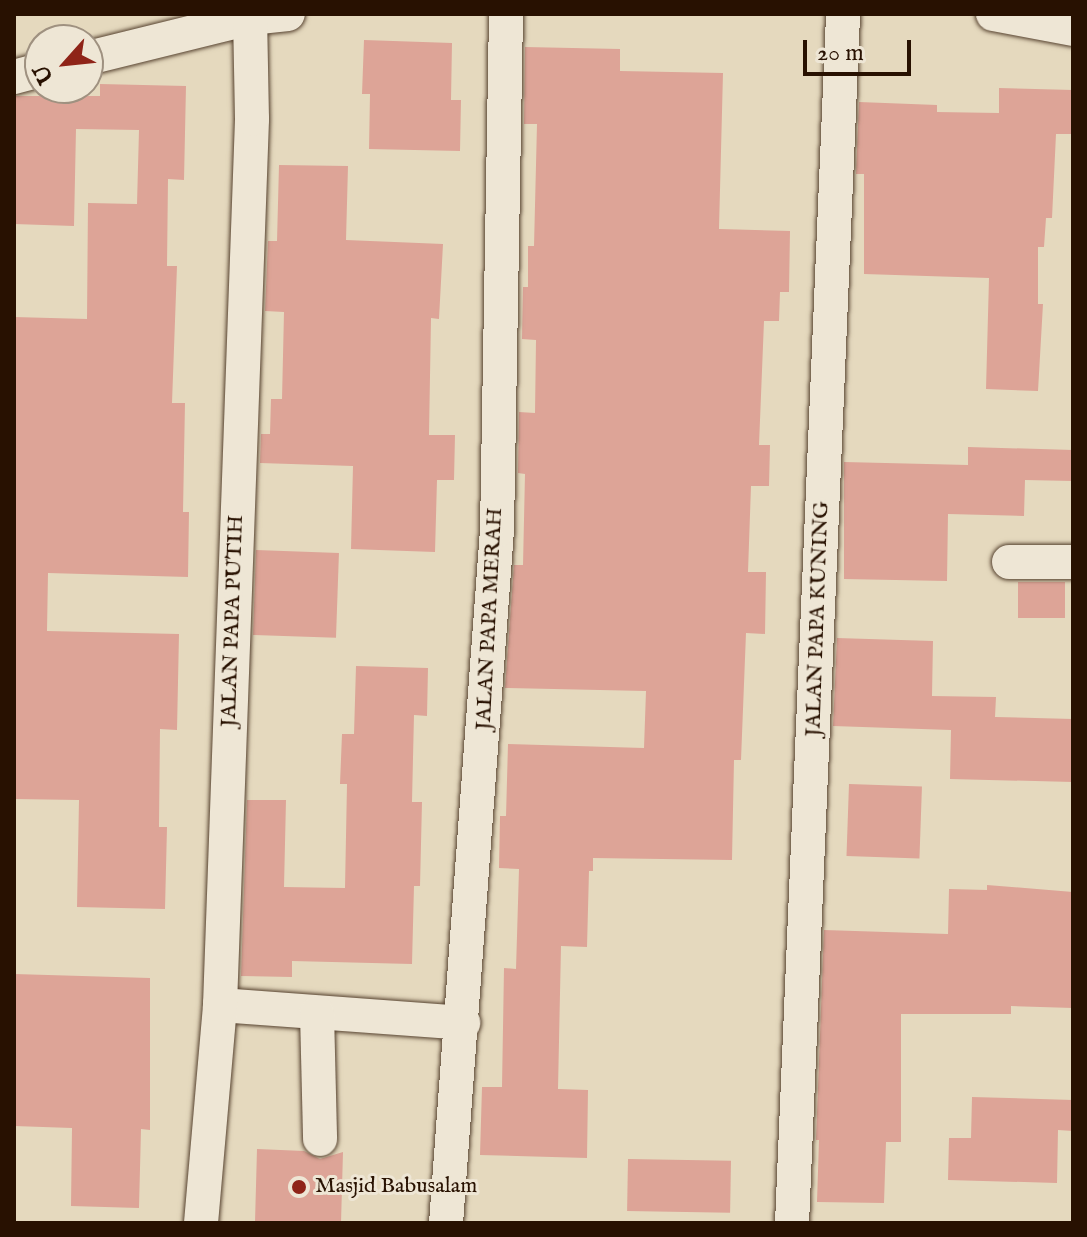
<!DOCTYPE html>
<html>
<head>
<meta charset="utf-8">
<style>
  body { margin:0 }
  #map { position:relative; width:1087px; height:1237px; overflow:hidden; background:#e5d9be; font-family:"IM FELL English",serif }
  div>[style] { position:absolute }
  .building>* { inset:0; background:#dda497; transform-origin:0 0 }
  .roads { filter:drop-shadow(0 0 2px #574330) drop-shadow(0 0 2px #574330) }
  .minor>* { height:34px; margin:-17px; padding:0 17px; transform-origin:17px; border-radius:17px; background:#eee6d5 }
  .dots>* { width:22px; height:22px; translate:-50% -50%; box-sizing:border-box; border:4px solid #eee6d5; border-radius:50% }
  span { translate:-50% -50%; white-space:nowrap; text-align:center; line-height:1.15; -webkit-text-stroke:6px #eee6d5; paint-order:stroke }
  .street-label { font-size:22px; color:#281101 }
  .poi-label { font-size:22px; color:#281101 }
  .left { translate:0 -50%; text-align:left }
  .frame { position:absolute; inset:0; border:16px solid #281101; pointer-events:none }
  .north { position:absolute; left:24px; top:24px; width:80px; height:80px; box-sizing:border-box; background:#eee6d5; border:2px solid #9f9180; border-radius:50%; rotate:243deg; font-size:22px; font-weight:700; line-height:32px; text-align:center; color:#281101 }
  .north::after { content:''; display:block; margin:auto; width:28px; height:36px; background:#8f2418; clip-path:polygon(50% 0,100% 100%,50% 72%,0 100%) }
  .scale { position:absolute; left:803px; top:40px; width:108px; height:36px; box-sizing:border-box; border:4px solid #281101; border-top:0; padding-left:10px; font-size:24px; line-height:28px; white-space:nowrap; color:#281101; -webkit-text-stroke:6px #eee6d5; paint-order:stroke }
</style>
</head>
<body>
<div id="map">
  <div class="building">
    <i style="clip-path:polygon(364px 40px,452px 43px,451px 100px,461px 100px,460px 151px,369px 149px,370px 94px,362px 94px)"></i>
    <i style="clip-path:polygon(525px 47px,620px 49px,620px 71px,723px 73px,719px 229px,790px 231px,789px 292px,780px 292px,779px 321px,764px 321px,759px 445px,770px 445px,769px 486px,751px 486px,748px 572px,766px 572px,765px 634px,746px 633px,741px 760px,734px 760px,732px 860px,593px 858px,593px 871px,589px 871px,587px 947px,561px 946px,558px 1089px,588px 1090px,587px 1158px,480px 1155px,482px 1087px,502px 1087px,504px 968px,516px 969px,519px 869px,499px 868px,500px 816px,506px 816px,508px 744px,644px 748px,646px 691px,505px 688px,514px 565px,523px 565px,525px 474px,518px 473px,519px 412px,535px 413px,536px 340px,522px 339px,523px 287px,528px 287px,528px 246px,534px 246px,537px 124px,524px 124px)"></i>
    <i style="clip-path:polygon(100px 84px,186px 86px,184px 180px,168px 179px,167px 266px,177px 266px,172px 403px,185px 403px,183px 512px,189px 512px,188px 577px,48px 573px,47px 631px,179px 634px,177px 730px,160px 729px,159px 827px,167px 827px,165px 909px,77px 907px,79px 800px,14px 799px,14px 317px,87px 319px,88px 203px,137px 204px,139px 130px,76px 129px,74px 226px,14px 224px,14px 96px,100px 96px)"></i>
    <i style="clip-path:polygon(999px 88px,1073px 90px,1073px 134px,1056px 134px,1052px 218px,1046px 218px,1044px 247px,1038px 247px,1038px 304px,1043px 304px,1038px 391px,986px 389px,989px 278px,864px 274px,864px 174px,856px 174px,859px 102px,937px 105px,937px 112px,999px 113px)"></i>
    <i style="clip-path:polygon(279px 165px,348px 166px,346px 240px,443px 244px,439px 319px,431px 318px,429px 435px,455px 435px,454px 480px,437px 480px,435px 552px,351px 549px,353px 466px,260px 463px,261px 434px,270px 434px,271px 399px,282px 399px,284px 312px,265px 311px,268px 241px,277px 241px)"></i>
    <i style="clip-path:polygon(968px 447px,1073px 450px,1073px 481px,1025px 480px,1024px 516px,948px 514px,947px 581px,844px 579px,844px 462px,968px 465px)"></i>
    <i style="left:256px;top:550px;width:83px;height:85px;rotate:2deg"></i>
    <i style="left:1018px;top:582px;width:47px;height:36px"></i>
    <i style="clip-path:polygon(837px 638px,933px 641px,932px 696px,996px 697px,995px 717px,1073px 719px,1073px 782px,950px 779px,951px 730px,833px 726px)"></i>
    <i style="clip-path:polygon(356px 666px,428px 668px,427px 716px,414px 715px,412px 802px,422px 802px,420px 886px,414px 886px,412px 964px,292px 961px,292px 977px,241px 976px,247px 800px,286px 800px,284px 887px,345px 888px,347px 784px,340px 784px,342px 734px,354px 734px)"></i>
    <i style="left:849px;top:784px;width:73px;height:72px;rotate:2deg"></i>
    <i style="clip-path:polygon(987px 885px,1073px 892px,1073px 1008px,1011px 1006px,1011px 1014px,901px 1014px,901px 1142px,886px 1142px,884px 1203px,817px 1202px,819px 1140px,816px 1140px,824px 930px,948px 934px,949px 889px,987px 890px)"></i>
    <i style="clip-path:polygon(14px 974px,150px 978px,150px 1130px,141px 1129px,139px 1208px,71px 1206px,72px 1128px,14px 1126px)"></i>
    <i style="clip-path:polygon(972px 1097px,1073px 1100px,1073px 1131px,1058px 1130px,1057px 1183px,948px 1180px,949px 1138px,971px 1138px)"></i>
    <i style="clip-path:polygon(257px 1149px,304px 1151px,320px 1159px,343px 1152px,341px 1223px,255px 1222px)"></i>
    <i style="left:628px;top:1159px;width:103px;height:52px;rotate:1deg"></i>
  </div>
  <div class="roads">
    <div class="minor">
      <i style="left:993px;top:14px;width:81px;rotate:10.6deg"></i>
      <i style="left:88px;top:58px;width:167px;rotate:-13.9deg"></i>
      <i style="left:250px;top:18px;width:38px;rotate:-6deg"></i>
      <i style="left:14px;top:77px;width:27px;rotate:-15deg"></i>
      <i style="left:1009px;top:562px;width:64px"></i>
      <i style="left:220px;top:1005px;width:244px;rotate:4.2deg"></i>
      <i style="left:317px;top:1013px;width:126px;rotate:88.6deg"></i>
      <i style="left:201px;top:1223px;width:219px;rotate:-85deg"></i>
      <i style="left:220px;top:1005px;width:887px;rotate:-87.93deg"></i>
      <i style="left:252px;top:119px;width:101px;rotate:-91.1deg"></i>
      <i style="left:446px;top:1223px;width:695px;rotate:-85.79deg"></i>
      <i style="left:497px;top:530px;width:516px;rotate:-89deg"></i>
      <i style="left:792px;top:1223px;width:1210px;rotate:-87.58deg"></i>
    </div>
  </div>
  <div class="dots">
    <i style="left:299px;top:1187px;background:#8f2418"></i>
  </div>
  <div class="street-label">
    <span style="left:490px;top:619px;rotate:-87deg">JALAN PAPA MERAH</span>
    <span style="left:818px;top:619px;rotate:-88deg">JALAN PAPA KUNING</span>
    <span style="left:233px;top:621px;rotate:-88deg">JALAN PAPA PUTIH</span>
  </div>
  <div class="poi-label">
    <span class="left" style="left:315px;top:1187px">Masjid Babusalam</span>
  </div>
  <div class="frame"></div>
  <div class="north">U</div>
  <div class="scale">20 m</div>
</div>
</body>
</html>
